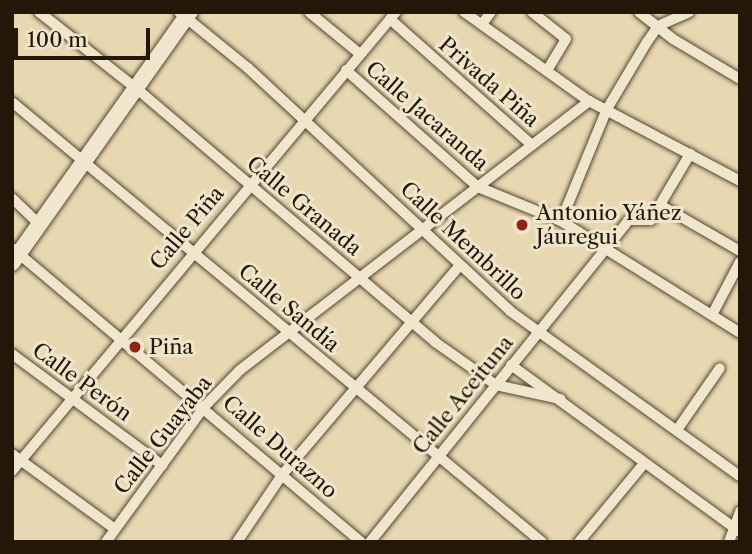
<!DOCTYPE html>
<html>
<head>
<meta charset="utf-8">
<style>
  body { margin:0 }
  #map { position:relative; width:752px; height:554px; overflow:hidden; background:#e8d8b2; font-family:"Libre Caslon Text",serif }
  div>[style] { position:absolute }
  .roads { filter:drop-shadow(0 0 2px #544732) drop-shadow(0 0 2px #544732) }
  .street>* { height:10px; margin:-5px; padding:0 5px; transform-origin:5px; border-radius:5px; background:#f0e6cd }
  .secondary>* { height:16px; margin:-8px; padding:0 8px; transform-origin:8px; border-radius:8px; background:#f0e6cd }
  .dots>* { width:19px; height:19px; translate:-50% -50%; box-sizing:border-box; border:4px solid #f0e6cd; border-radius:50% }
  span { translate:-50% -50%; white-space:nowrap; text-align:center; line-height:1.15; -webkit-text-stroke:6px #f0e6cd; paint-order:stroke }
  .street-label { font-size:21px; color:#231708 }
  .poi-label { font-size:21px; color:#231708 }
  .left { translate:0 -50%; text-align:left }
  .frame { position:absolute; inset:0; border:14px solid #231708; pointer-events:none }
  .scale { position:absolute; left:14px; top:28px; width:136px; height:32px; box-sizing:border-box; border:4px solid #231708; border-top:0; padding-left:9px; font-size:21px; line-height:24px; white-space:nowrap; color:#231708; -webkit-text-stroke:5px #f0e6cd; paint-order:stroke }
</style>
</head>
<body>
<div id="map">
  <div class="roads">
    <div class="street">
      <i style="left:39px;top:12px;width:125px;rotate:38.2deg"></i>
      <i style="left:137px;top:89px;width:391px;rotate:40.3deg"></i>
      <i style="left:435px;top:342px;width:75px;rotate:35.2deg"></i>
      <i style="left:496px;top:385px;width:66px;rotate:12.3deg"></i>
      <i style="left:179px;top:12px;width:89px;rotate:39.1deg"></i>
      <i style="left:248px;top:68px;width:357px;rotate:42.8deg"></i>
      <i style="left:510px;top:311px;width:283px;rotate:35.7deg"></i>
      <i style="left:309px;top:12px;width:66px;rotate:39.5deg"></i>
      <i style="left:464px;top:12px;width:153px;rotate:35.5deg"></i>
      <i style="left:589px;top:101px;width:171px;rotate:27.9deg"></i>
      <i style="left:532px;top:12px;width:43px;rotate:38.5deg"></i>
      <i style="left:566px;top:39px;width:37px;rotate:121deg"></i>
      <i style="left:639px;top:12px;width:43px;rotate:38.5deg"></i>
      <i style="left:673px;top:39px;width:78px;rotate:30.8deg"></i>
      <i style="left:390px;top:19px;width:190px;rotate:41.6deg"></i>
      <i style="left:482px;top:24px;width:15px;rotate:-53deg"></i>
      <i style="left:346px;top:70px;width:176px;rotate:41.6deg"></i>
      <i style="left:478px;top:187px;width:90px;rotate:22.3deg"></i>
      <i style="left:561px;top:221px;width:211px;rotate:32deg"></i>
      <i style="left:12px;top:102px;width:689px;rotate:39.7deg"></i>
      <i style="left:12px;top:198px;width:37px;rotate:44deg"></i>
      <i style="left:662px;top:206px;width:90px;rotate:30deg"></i>
      <i style="left:561px;top:221px;width:121px;rotate:-67.7deg"></i>
      <i style="left:607px;top:109px;width:78px;rotate:-59.2deg"></i>
      <i style="left:647px;top:42px;width:19px;rotate:-55deg"></i>
      <i style="left:658px;top:26px;width:34px;rotate:-24deg"></i>
      <i style="left:12px;top:248px;width:456px;rotate:40.1deg"></i>
      <i style="left:712px;top:315px;width:60px;rotate:-62.2deg"></i>
      <i style="left:12px;top:354px;width:187px;rotate:36.5deg"></i>
      <i style="left:511px;top:365px;width:283px;rotate:36.1deg"></i>
      <i style="left:677px;top:430px;width:75px;rotate:-55.3deg"></i>
      <i style="left:12px;top:454px;width:127px;rotate:36.1deg"></i>
      <i style="left:12px;top:471px;width:598px;rotate:-50.08deg"></i>
      <i style="left:106px;top:542px;width:167px;rotate:-54deg"></i>
      <i style="left:204px;top:407px;width:52px;rotate:-45.8deg"></i>
      <i style="left:240px;top:370px;width:441px;rotate:-37.6deg"></i>
      <i style="left:237px;top:542px;width:81px;rotate:-56.1deg"></i>
      <i style="left:282px;top:475px;width:275px;rotate:-49.7deg"></i>
      <i style="left:370px;top:542px;width:413px;rotate:-51.2deg"></i>
      <i style="left:629px;top:220px;width:22px"></i>
      <i style="left:651px;top:220px;width:77px;rotate:-59.4deg"></i>
      <i style="left:579px;top:542px;width:100px;rotate:-50.3deg"></i>
      <i style="left:729px;top:542px;width:33px;rotate:-70deg"></i>
    </div>
    <div class="secondary">
      <i style="left:12px;top:263px;width:308px;rotate:-54.7deg"></i>
    </div>
  </div>
  <div class="dots">
    <i style="left:522px;top:225px;background:#8f2418"></i>
    <i style="left:135px;top:347px;background:#8f2418"></i>
  </div>
  <div class="street-label">
    <span style="left:489px;top:82px;rotate:41deg">Privada Piña</span>
    <span style="left:427px;top:116px;rotate:41deg">Calle Jacaranda</span>
    <span style="left:304px;top:206px;rotate:40deg">Calle Granada</span>
    <span style="left:187px;top:228px;rotate:-50deg">Calle Piña</span>
    <span style="left:463px;top:241px;rotate:43deg">Calle Membrillo</span>
    <span style="left:289px;top:308px;rotate:40deg">Calle Sandía</span>
    <span style="left:82px;top:382px;rotate:36deg">Calle Perón</span>
    <span style="left:463px;top:395px;rotate:-51deg">Calle Aceituna</span>
    <span style="left:163px;top:435px;rotate:-52deg">Calle Guayaba</span>
    <span style="left:280px;top:447px;rotate:41deg">Calle Durazno</span>
  </div>
  <div class="poi-label">
    <span class="left" style="left:536px;top:225px">Antonio Yáñez<br>Jáuregui</span>
    <span class="left" style="left:149px;top:347px">Piña</span>
  </div>
  <div class="frame"></div>
  <div class="scale">100 m</div>
</div>
</body>
</html>
